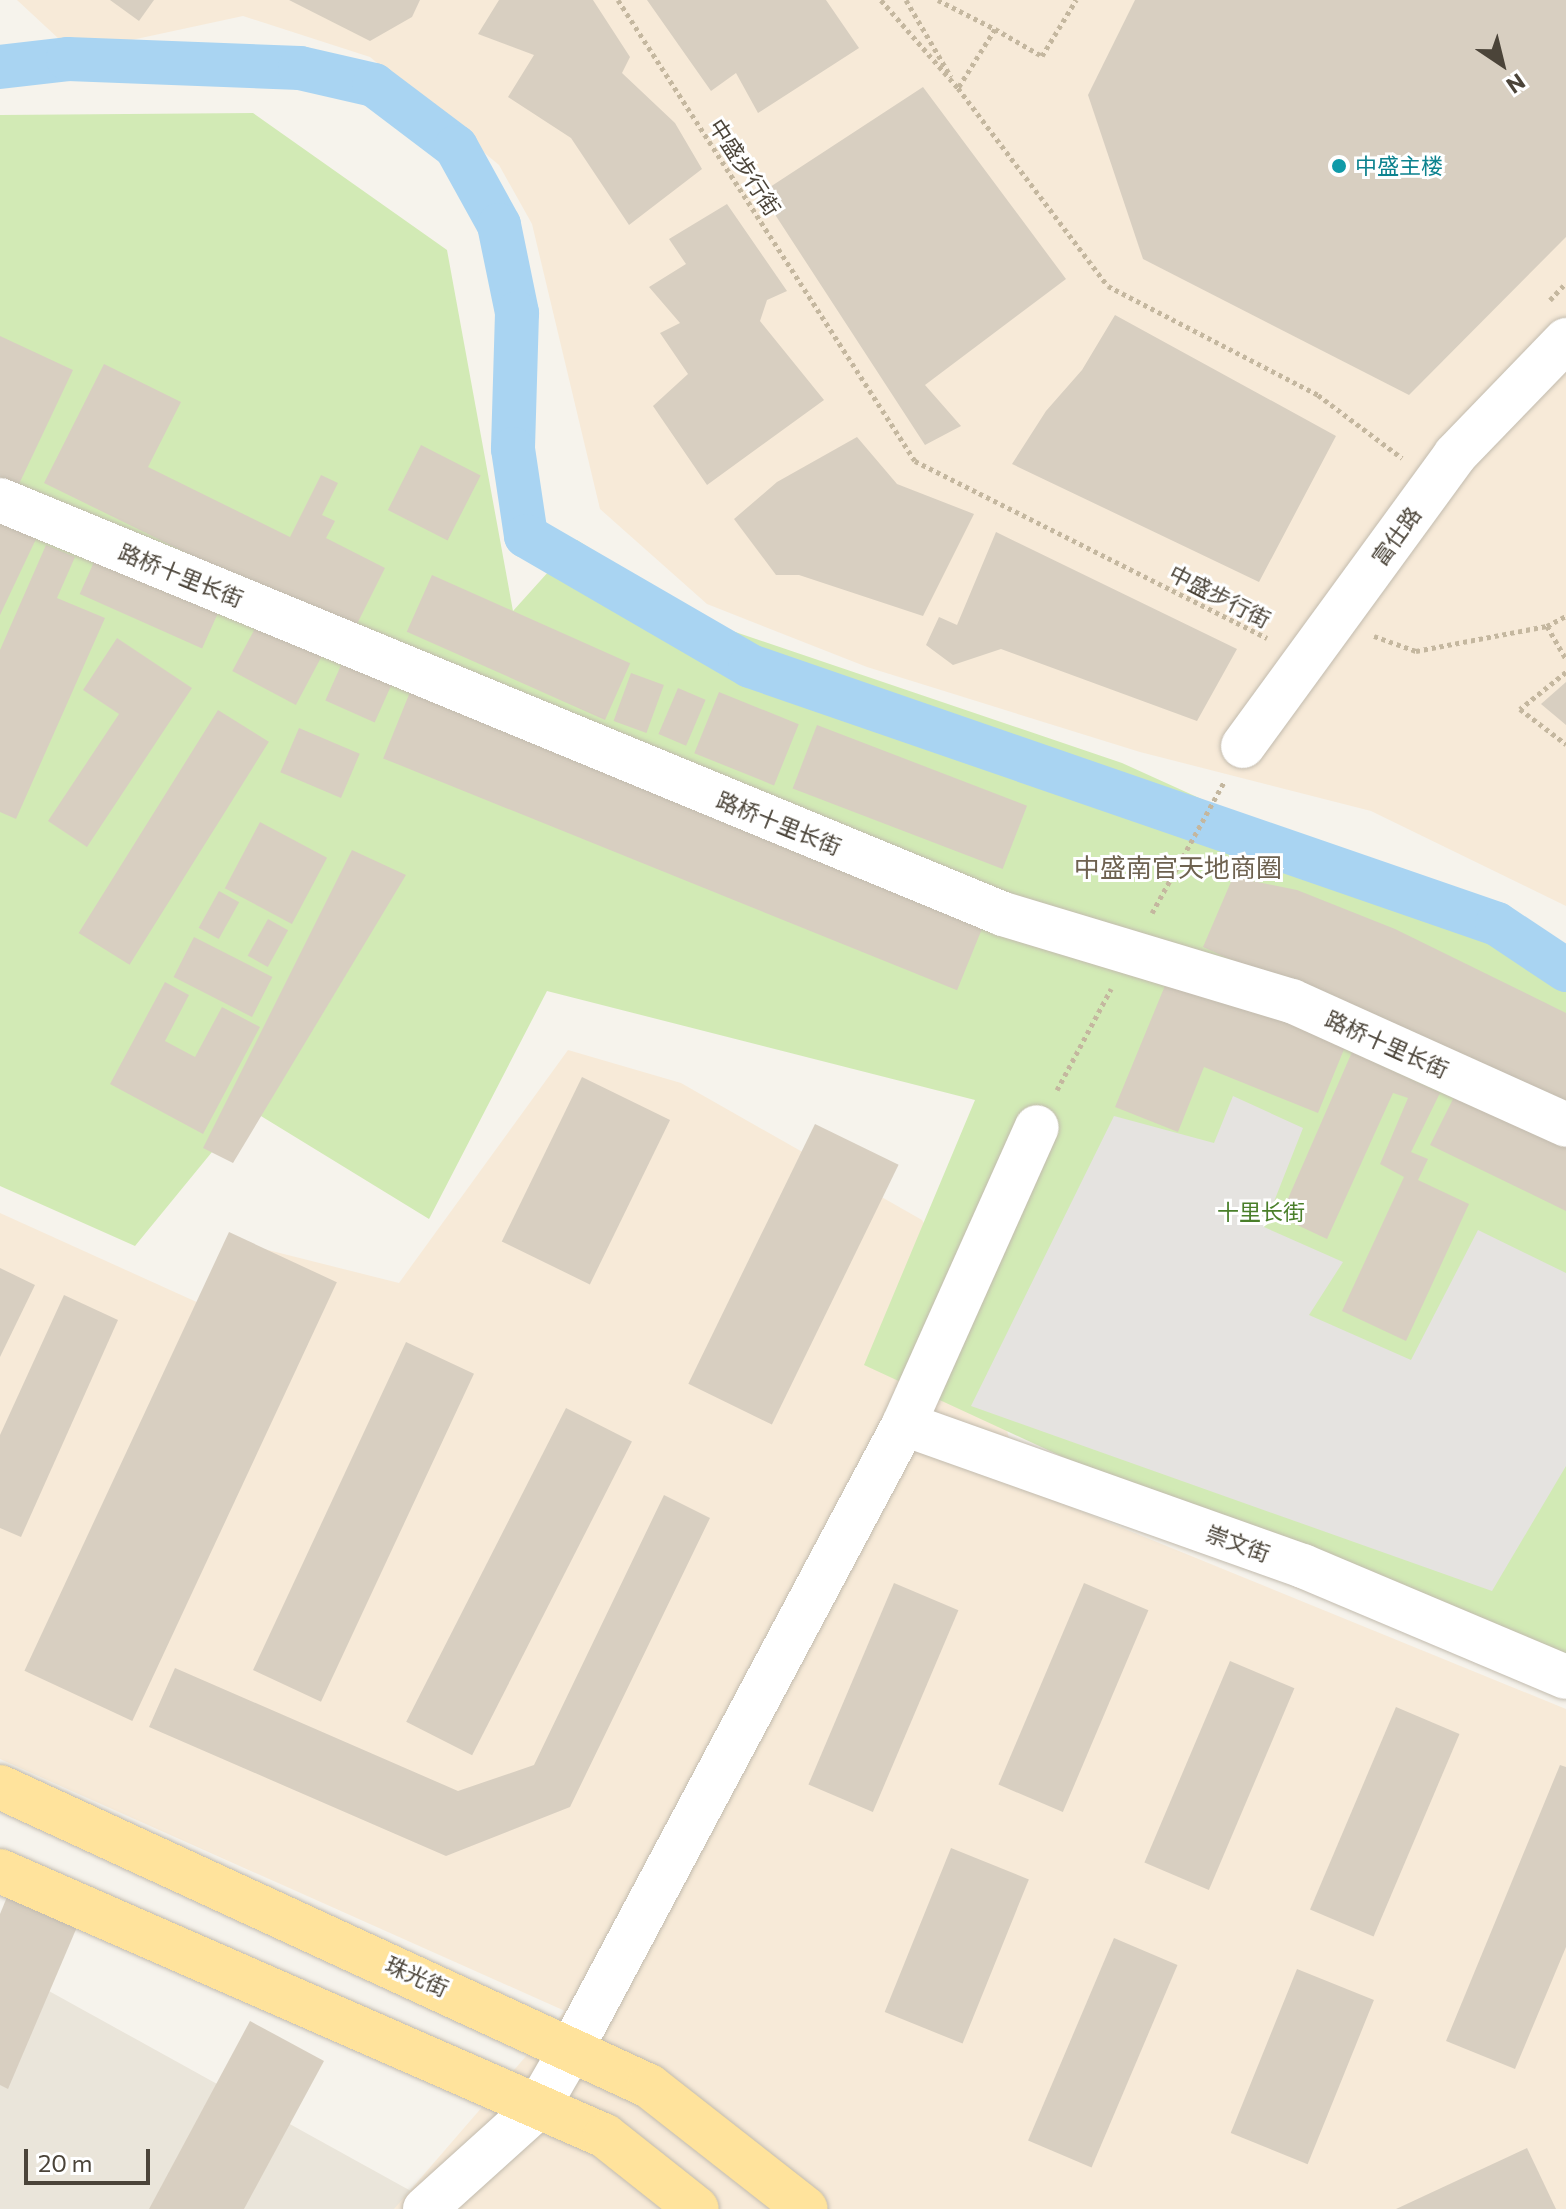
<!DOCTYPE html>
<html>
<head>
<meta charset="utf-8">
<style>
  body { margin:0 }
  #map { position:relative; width:1566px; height:2209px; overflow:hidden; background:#f6f3ec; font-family:Commissioner,"Noto Sans SC",sans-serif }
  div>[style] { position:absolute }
  .residential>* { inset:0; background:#eae5da }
  .commercial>* { inset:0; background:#f7ead8 }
  .green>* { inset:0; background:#d2eab5 }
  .parking>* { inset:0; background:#e5e3e0 }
  .canal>* { height:44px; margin:-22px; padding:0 22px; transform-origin:22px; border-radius:22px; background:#a9d4f2 }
  .building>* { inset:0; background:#d8cfc1; transform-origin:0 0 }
  .path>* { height:5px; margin-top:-2.5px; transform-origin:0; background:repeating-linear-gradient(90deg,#c4b79f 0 4px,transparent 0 8px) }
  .roads { filter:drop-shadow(0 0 2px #c2bbae) drop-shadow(0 0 2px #c2bbae) }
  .minor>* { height:44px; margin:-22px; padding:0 22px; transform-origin:22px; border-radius:22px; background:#fff }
  .major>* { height:44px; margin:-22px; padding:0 22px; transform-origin:22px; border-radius:22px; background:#ffe39c }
  .dots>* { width:22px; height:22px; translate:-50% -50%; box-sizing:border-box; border:4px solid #fff; border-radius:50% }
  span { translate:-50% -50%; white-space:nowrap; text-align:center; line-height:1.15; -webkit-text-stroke:6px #fff; paint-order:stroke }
  .culture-label { font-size:22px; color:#0d838f }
  .left { translate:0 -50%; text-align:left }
  .street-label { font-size:22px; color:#4b4439 }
  .park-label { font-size:22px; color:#4a7f2a }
  .quarter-label { font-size:26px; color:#6e6250 }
  .north { position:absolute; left:1462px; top:24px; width:80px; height:80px; -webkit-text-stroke:6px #fff; paint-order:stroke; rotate:145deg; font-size:22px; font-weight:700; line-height:32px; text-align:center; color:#4b4439 }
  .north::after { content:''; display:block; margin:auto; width:28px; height:36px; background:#4b4439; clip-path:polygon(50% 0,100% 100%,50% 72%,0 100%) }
  .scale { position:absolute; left:24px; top:2149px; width:126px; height:36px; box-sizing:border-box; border:4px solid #4b4439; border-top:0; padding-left:10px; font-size:24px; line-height:28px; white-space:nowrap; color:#4b4439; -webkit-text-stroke:6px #fff; paint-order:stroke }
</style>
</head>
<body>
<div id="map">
  <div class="residential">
    <i style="clip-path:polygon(0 1964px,429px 2201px,418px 2209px,0 2209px)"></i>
  </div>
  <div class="commercial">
    <i style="clip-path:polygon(17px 0,1566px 0,1566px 906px,1371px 811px,1140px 752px,867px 667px,707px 604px,600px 509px,532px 224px,499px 165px,370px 57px,243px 16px,113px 44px,59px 39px)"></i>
    <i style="clip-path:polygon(568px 1050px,681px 1083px,922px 1220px,974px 1307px,1022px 1487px,1566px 1709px,1566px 2209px,394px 2209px,565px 2011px,0 1759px,0 1213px,201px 1304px,232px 1241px,399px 1283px)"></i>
  </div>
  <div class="green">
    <i style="clip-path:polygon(253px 113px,447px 250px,513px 611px,577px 540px,700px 620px,1122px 763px,1566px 964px,1566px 1690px,864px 1365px,975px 1100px,547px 991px,429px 1219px,248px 1108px,135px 1246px,0 1186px,0 115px)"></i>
  </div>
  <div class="parking">
    <i style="clip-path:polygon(1233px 1096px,1303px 1128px,1264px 1227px,1343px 1262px,1309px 1315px,1411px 1360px,1478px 1230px,1566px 1273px,1566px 1466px,1492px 1591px,971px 1406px,1114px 1116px,1214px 1143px)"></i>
  </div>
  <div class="canal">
    <i style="left:0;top:67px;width:68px;rotate:-6.7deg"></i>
    <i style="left:68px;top:59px;width:232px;rotate:2.2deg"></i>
    <i style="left:300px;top:68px;width:76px;rotate:12.9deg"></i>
    <i style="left:374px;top:85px;width:103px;rotate:37.1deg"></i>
    <i style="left:456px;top:147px;width:89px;rotate:61.1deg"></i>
    <i style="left:499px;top:225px;width:90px;rotate:78.4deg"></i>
    <i style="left:517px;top:313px;width:136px;rotate:91.7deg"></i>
    <i style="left:513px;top:449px;width:88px;rotate:81.5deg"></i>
    <i style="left:526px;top:536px;width:259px;rotate:30.1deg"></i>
    <i style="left:750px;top:666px;width:790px;rotate:19.05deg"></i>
    <i style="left:1497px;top:924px;width:83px;rotate:33.7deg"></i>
  </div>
  <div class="building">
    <i style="clip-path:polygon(110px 0,154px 0,139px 21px)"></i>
    <i style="clip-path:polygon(289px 0,420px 0,412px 17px,370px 41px)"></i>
    <i style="clip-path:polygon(499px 0,593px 0,630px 57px,622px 73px,675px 123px,702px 169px,629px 225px,571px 138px,508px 97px,534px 55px,478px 34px)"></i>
    <i style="clip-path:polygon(647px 0,826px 0,859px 48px,758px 113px,736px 73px,711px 91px)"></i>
    <i style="clip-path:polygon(1135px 0,1566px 0,1566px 237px,1409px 395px,1143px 259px,1088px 95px)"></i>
    <i style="clip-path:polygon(923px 87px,1066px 279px,925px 385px,961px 426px,925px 445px,761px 193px)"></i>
    <i style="clip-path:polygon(727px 204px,787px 291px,767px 300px,760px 321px,824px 400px,707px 485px,653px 406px,688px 374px,660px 333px,680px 323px,649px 287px,686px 264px,669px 239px)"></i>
    <i style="clip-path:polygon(1115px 315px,1336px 436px,1259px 582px,1012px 464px,1046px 411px,1082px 370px)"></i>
    <i style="clip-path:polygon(0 336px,73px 370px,11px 501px,0 496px)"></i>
    <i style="clip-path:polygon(104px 364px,181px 402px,148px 467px,290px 537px,321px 475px,338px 483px,322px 515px,335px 521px,326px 538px,385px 568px,352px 634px,44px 483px)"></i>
    <i style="clip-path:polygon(857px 437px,897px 484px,974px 514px,923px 616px,799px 575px,776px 575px,734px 519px,777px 482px)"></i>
    <i style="left:421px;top:445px;width:67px;height:73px;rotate:27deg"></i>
    <i style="clip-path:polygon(0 522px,36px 539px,0 615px)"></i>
    <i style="clip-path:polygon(996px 532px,1237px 649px,1197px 721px,1001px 649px,953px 665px,926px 645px,939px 617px,957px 625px)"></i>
    <i style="clip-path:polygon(46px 545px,75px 557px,57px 598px,105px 618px,16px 819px,0 812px,0 650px)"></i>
    <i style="left:98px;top:553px;width:134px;height:45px;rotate:24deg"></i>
    <i style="left:432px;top:575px;width:217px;height:62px;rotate:24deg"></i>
    <i style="left:260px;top:619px;width:72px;height:59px;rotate:28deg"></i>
    <i style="clip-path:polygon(117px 638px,192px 688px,87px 847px,48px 821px,119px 714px,83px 690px)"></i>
    <i style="left:342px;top:663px;width:54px;height:41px;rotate:24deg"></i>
    <i style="left:631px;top:673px;width:35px;height:51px;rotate:20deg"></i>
    <i style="clip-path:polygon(1566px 682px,1566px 725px,1541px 704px)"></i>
    <i style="left:412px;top:687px;width:619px;height:77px;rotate:22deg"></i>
    <i style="left:678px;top:688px;width:30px;height:50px;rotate:23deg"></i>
    <i style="left:719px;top:692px;width:86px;height:66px;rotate:22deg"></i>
    <i style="left:218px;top:710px;width:60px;height:263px;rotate:32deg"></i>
    <i style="left:817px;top:725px;width:225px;height:68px;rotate:21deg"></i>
    <i style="left:299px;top:728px;width:66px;height:48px;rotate:23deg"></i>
    <i style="left:260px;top:822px;width:76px;height:75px;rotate:28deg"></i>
    <i style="clip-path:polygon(352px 850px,406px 875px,233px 1163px,203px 1148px)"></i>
    <i style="clip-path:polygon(1233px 877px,1297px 890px,1395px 929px,1566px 1013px,1566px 1111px,1203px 947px)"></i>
    <i style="left:219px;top:891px;width:23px;height:42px;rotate:29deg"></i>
    <i style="left:268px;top:919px;width:23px;height:42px;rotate:29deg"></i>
    <i style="left:194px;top:937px;width:88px;height:45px;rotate:27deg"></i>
    <i style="clip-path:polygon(1171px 971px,1347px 1042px,1318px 1113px,1204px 1067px,1178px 1132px,1115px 1107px)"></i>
    <i style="clip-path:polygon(165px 982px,189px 995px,165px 1041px,195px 1057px,222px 1007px,260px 1027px,203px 1134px,110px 1084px)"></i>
    <i style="clip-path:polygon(1352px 1052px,1440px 1093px,1411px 1152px,1428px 1159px,1418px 1180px,1469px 1204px,1406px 1341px,1342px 1311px,1404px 1177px,1380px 1164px,1408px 1098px,1393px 1093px,1327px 1239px,1280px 1217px)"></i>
    <i style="left:582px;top:1077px;width:98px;height:183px;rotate:26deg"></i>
    <i style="clip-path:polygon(1457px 1091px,1566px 1144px,1566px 1211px,1430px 1145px)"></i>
    <i style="left:815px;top:1124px;width:93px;height:289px;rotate:26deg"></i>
    <i style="left:229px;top:1232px;width:119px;height:484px;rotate:25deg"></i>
    <i style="clip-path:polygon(0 1268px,35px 1285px,0 1357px)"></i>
    <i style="clip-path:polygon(64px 1295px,118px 1320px,21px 1537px,0 1528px,0 1435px)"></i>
    <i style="left:406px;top:1342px;width:75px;height:362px;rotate:25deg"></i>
    <i style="left:566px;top:1408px;width:74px;height:352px;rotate:27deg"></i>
    <i style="clip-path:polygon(664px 1495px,710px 1518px,570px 1807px,446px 1856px,149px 1727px,175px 1668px,458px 1791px,534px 1765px)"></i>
    <i style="left:894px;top:1583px;width:70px;height:219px;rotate:23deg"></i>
    <i style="left:1084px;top:1583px;width:70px;height:219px;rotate:23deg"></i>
    <i style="left:1230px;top:1661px;width:70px;height:219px;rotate:23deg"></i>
    <i style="left:1396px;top:1707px;width:69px;height:220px;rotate:23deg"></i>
    <i style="clip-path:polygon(1560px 1765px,1566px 1767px,1566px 1947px,1515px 2069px,1446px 2041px)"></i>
    <i style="left:951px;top:1848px;width:84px;height:177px;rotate:22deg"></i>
    <i style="clip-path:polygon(7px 1897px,77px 1927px,8px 2089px,0 2085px,0 1914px)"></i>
    <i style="left:1114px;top:1938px;width:69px;height:220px;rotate:23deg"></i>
    <i style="left:1297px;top:1969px;width:83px;height:177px;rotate:22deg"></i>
    <i style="clip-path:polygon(250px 2021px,324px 2061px,244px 2209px,149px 2209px)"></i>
    <i style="clip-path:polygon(1527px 2148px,1556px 2209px,1396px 2209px)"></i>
  </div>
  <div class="path">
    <i style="left:618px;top:0;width:548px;rotate:57.21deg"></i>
    <i style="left:915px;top:461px;width:394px;rotate:26.7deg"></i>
    <i style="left:881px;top:0;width:117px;rotate:48.8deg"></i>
    <i style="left:958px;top:88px;width:248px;rotate:52.9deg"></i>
    <i style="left:1108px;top:286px;width:237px;rotate:27.4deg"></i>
    <i style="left:1318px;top:395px;width:105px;rotate:36.9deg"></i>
    <i style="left:906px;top:0;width:89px;rotate:59.7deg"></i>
    <i style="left:938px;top:0;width:64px;rotate:27deg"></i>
    <i style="left:995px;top:29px;width:70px;rotate:122.1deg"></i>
    <i style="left:995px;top:29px;width:54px;rotate:29.9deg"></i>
    <i style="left:1042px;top:56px;width:66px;rotate:-58.7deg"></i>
    <i style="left:1550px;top:300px;width:23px;rotate:-47deg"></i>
    <i style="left:1547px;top:626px;width:38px;rotate:60deg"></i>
    <i style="left:1374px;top:636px;width:45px;rotate:19.7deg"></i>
    <i style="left:1416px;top:651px;width:133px;rotate:-10.8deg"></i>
    <i style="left:1547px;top:626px;width:21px;rotate:-28deg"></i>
    <i style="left:1566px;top:672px;width:59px;rotate:141.2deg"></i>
    <i style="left:1520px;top:709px;width:58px;rotate:37.3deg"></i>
    <i style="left:1152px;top:913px;width:149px;rotate:-61.2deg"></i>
    <i style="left:1057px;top:1090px;width:115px;rotate:-61.9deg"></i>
  </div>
  <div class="roads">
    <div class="minor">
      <i style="left:0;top:500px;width:1085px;rotate:22.43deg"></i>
      <i style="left:1003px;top:914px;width:302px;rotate:16.8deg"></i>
      <i style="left:1292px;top:1001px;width:301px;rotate:24.3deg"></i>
      <i style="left:1243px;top:746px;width:360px;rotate:-53.9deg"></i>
      <i style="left:1455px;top:455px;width:160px;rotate:-46deg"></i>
      <i style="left:904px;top:1424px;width:424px;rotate:19.6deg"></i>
      <i style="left:1303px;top:1566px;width:285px;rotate:22.9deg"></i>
      <i style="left:425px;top:2209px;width:152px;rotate:-42.1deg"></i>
      <i style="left:538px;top:2107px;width:68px;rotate:-60deg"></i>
      <i style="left:572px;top:2048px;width:707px;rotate:-61.98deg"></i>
      <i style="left:904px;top:1424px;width:325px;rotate:-65.9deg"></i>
    </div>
    <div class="major">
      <i style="left:0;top:1787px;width:715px;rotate:24.74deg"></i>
      <i style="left:649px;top:2086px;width:199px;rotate:38.1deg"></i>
      <i style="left:0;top:1871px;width:660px;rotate:23.65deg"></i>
      <i style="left:605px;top:2136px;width:117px;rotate:38.4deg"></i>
    </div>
  </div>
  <div class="dots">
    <i style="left:1339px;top:166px;background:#0f9aa8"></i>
  </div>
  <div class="culture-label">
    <span class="left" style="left:1355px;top:166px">中盛主楼</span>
  </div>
  <div class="street-label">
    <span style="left:745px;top:167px;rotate:57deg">中盛步行街</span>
    <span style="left:1396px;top:536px;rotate:-54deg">富仕路</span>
    <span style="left:181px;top:575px;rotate:22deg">路桥十里长街</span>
    <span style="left:1220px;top:596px;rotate:27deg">中盛步行街</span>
    <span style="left:779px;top:823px;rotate:22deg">路桥十里长街</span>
    <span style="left:1387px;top:1044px;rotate:24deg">路桥十里长街</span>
    <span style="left:1238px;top:1543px;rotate:20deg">崇文街</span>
    <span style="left:417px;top:1976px;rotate:24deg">珠光街</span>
  </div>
  <div class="park-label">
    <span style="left:1261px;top:1212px">十里长街</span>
  </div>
  <div class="quarter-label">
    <span style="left:1178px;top:867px">中盛南官天地商圈</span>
  </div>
  <div class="north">N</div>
  <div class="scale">20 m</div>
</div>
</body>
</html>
